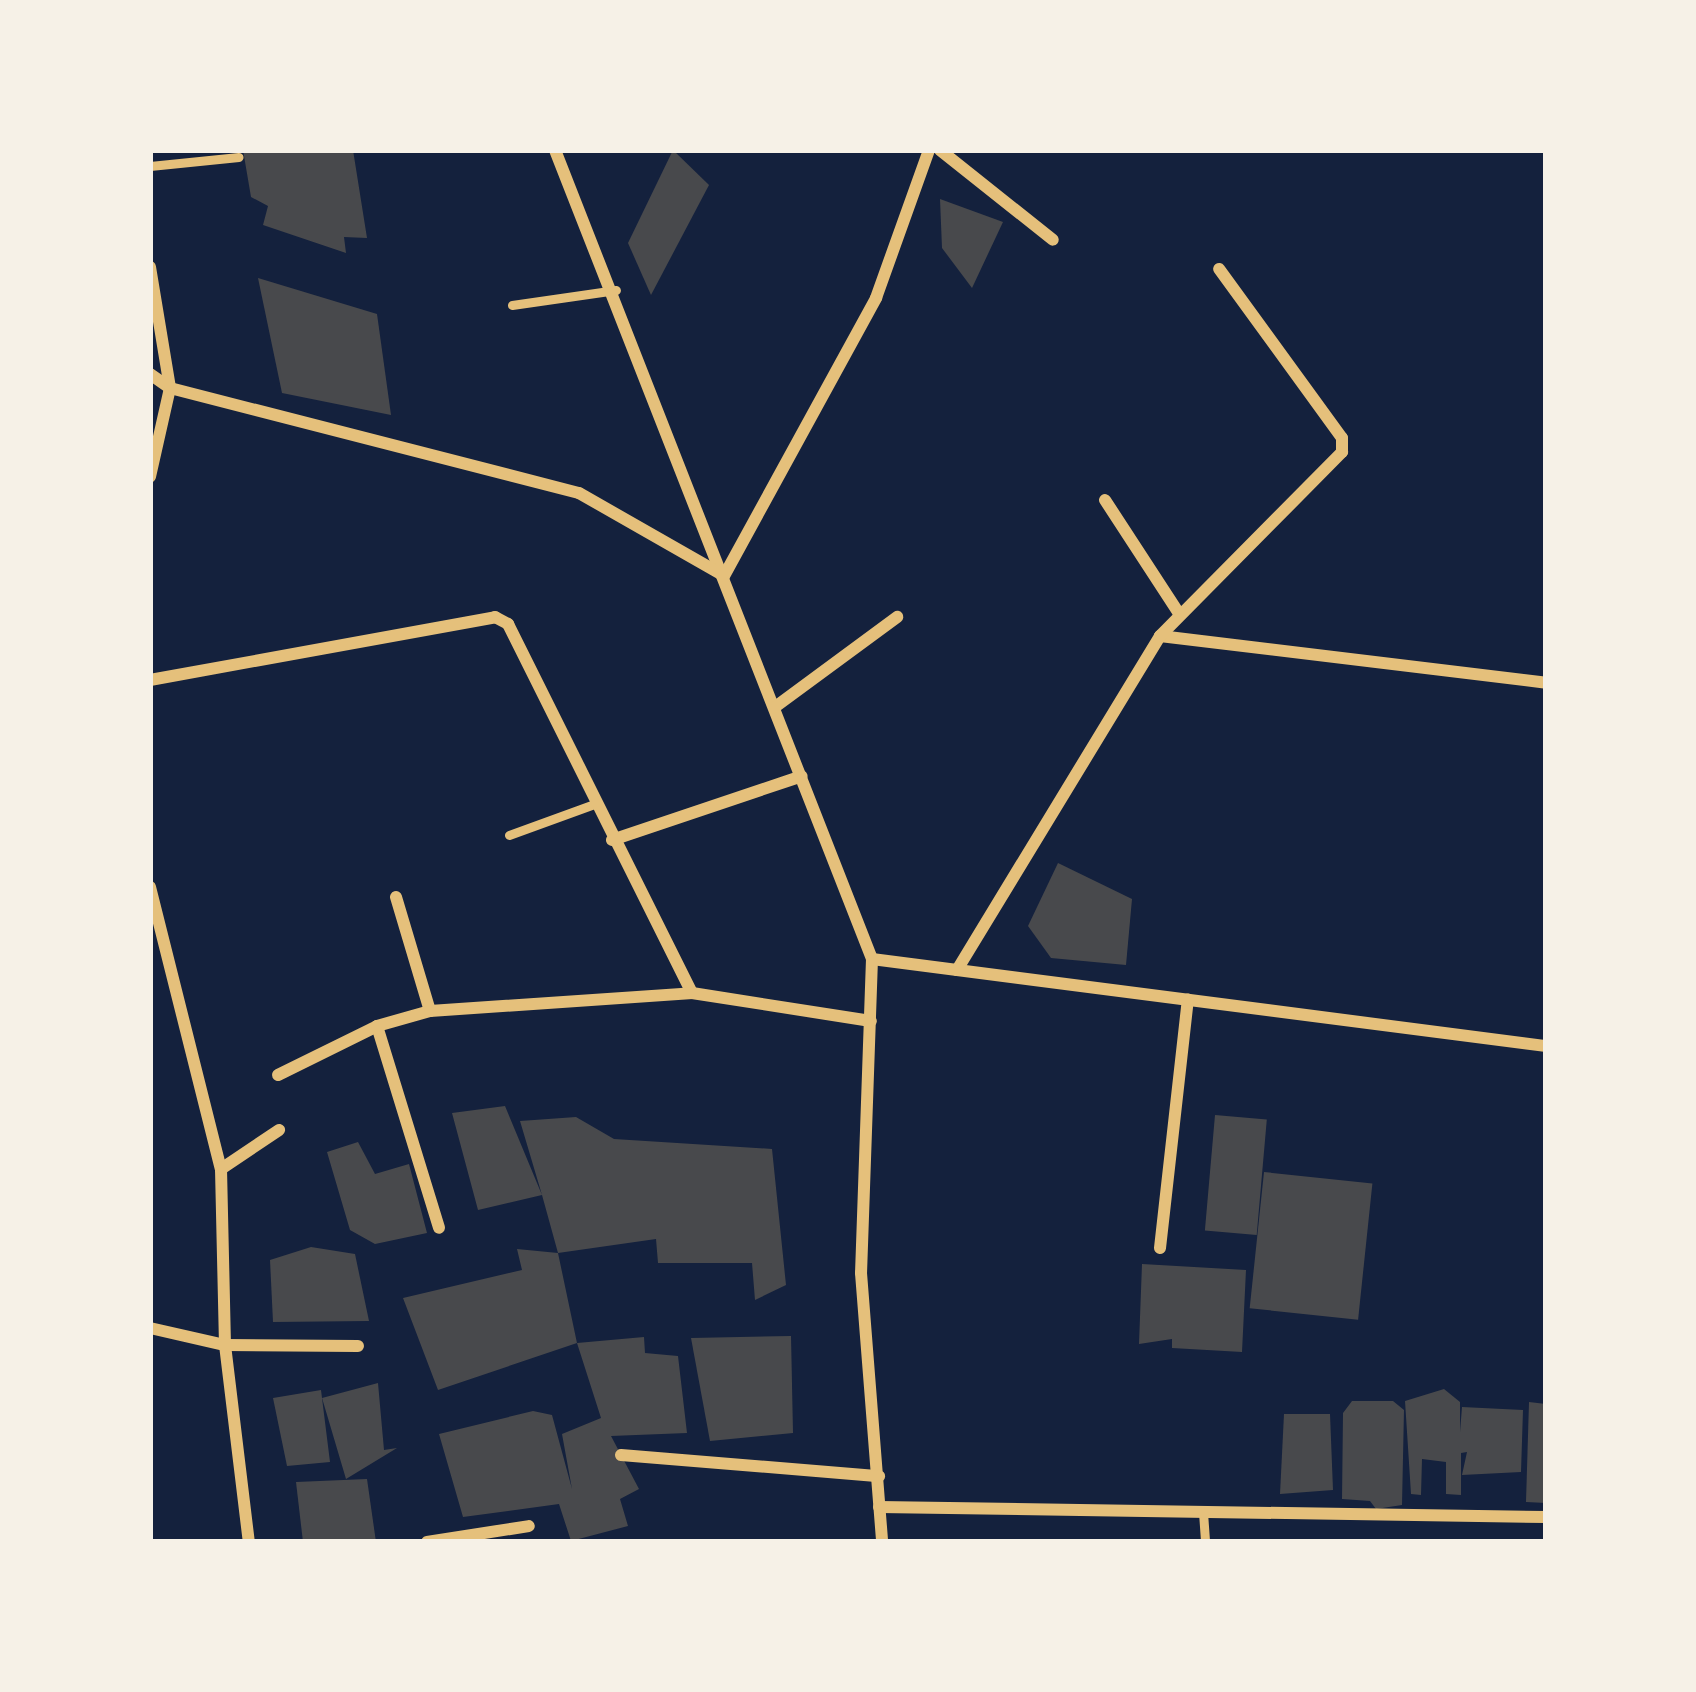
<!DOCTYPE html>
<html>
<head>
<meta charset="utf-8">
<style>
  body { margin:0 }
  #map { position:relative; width:1696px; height:1692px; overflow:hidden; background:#14213d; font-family:"Space Grotesk",sans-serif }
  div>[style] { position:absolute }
  .building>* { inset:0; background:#48494c; transform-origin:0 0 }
  .service>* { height:9px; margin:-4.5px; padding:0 4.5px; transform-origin:4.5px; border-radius:4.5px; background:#e5c07b }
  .minor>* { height:12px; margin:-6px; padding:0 6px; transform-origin:6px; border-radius:6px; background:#e5c07b }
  span { translate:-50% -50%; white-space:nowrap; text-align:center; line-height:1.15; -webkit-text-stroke:9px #f6f1e7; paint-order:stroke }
  .frame { position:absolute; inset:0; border:153px solid #f6f1e7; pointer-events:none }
</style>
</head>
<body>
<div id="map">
  <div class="building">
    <i style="clip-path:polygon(243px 150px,353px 150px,367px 238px,344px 237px,346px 253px,263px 225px,268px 206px,251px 197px)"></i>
    <i style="clip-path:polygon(673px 150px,709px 185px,651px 295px,628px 243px)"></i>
    <i style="clip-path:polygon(940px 199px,1003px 222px,972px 288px,942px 248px)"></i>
    <i style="clip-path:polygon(258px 278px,377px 314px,391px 415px,282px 393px)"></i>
    <i style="clip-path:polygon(1058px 863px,1132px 899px,1126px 965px,1051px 958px,1028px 926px)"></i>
    <i style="clip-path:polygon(505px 1106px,542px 1195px,520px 1121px,576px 1117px,614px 1139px,772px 1149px,786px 1285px,755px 1300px,752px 1263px,658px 1263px,656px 1239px,558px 1253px,542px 1195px,478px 1210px,452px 1113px)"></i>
    <i style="left:1215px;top:1115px;width:52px;height:116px;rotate:5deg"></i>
    <i style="clip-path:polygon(358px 1142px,375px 1174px,409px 1164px,427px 1233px,375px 1244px,350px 1230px,327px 1152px)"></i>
    <i style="left:1264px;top:1172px;width:109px;height:137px;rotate:6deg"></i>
    <i style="clip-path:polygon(311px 1247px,355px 1254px,369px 1321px,273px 1322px,270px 1260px)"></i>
    <i style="clip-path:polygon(517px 1249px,558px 1253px,577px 1343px,438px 1390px,403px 1298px,522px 1270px)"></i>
    <i style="clip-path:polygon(1142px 1264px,1246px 1270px,1242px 1352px,1172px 1348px,1172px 1339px,1139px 1344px)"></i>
    <i style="clip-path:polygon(791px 1336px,793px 1433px,710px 1441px,691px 1338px)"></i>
    <i style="clip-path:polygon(644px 1337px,645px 1353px,678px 1356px,687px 1433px,611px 1436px,639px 1489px,620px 1499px,628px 1526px,571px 1541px,559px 1504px,463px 1517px,439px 1434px,533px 1411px,552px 1415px,572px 1489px,562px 1434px,601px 1418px,577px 1343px)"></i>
    <i style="clip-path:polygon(378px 1383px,384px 1450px,397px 1448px,346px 1479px,322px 1398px)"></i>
    <i style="clip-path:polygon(1444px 1389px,1460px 1402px,1460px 1432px,1462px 1407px,1523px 1410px,1521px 1472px,1462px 1475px,1467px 1452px,1461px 1453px,1461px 1495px,1446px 1494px,1446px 1462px,1422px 1459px,1421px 1495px,1411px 1494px,1405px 1401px)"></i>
    <i style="clip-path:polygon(321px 1390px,330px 1462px,287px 1466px,273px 1398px)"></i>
    <i style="clip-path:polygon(1352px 1401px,1393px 1401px,1404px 1410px,1402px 1505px,1376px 1509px,1370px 1501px,1342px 1499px,1343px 1413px)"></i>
    <i style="clip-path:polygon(1529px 1402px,1546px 1404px,1546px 1503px,1526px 1502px)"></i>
    <i style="clip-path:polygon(1284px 1414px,1330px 1414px,1333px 1490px,1280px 1494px)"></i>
    <i style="clip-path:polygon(367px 1479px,376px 1542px,303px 1542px,296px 1482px)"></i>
  </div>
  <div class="service">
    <i style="left:150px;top:166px;width:89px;rotate:-5.8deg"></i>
    <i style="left:512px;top:305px;width:105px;rotate:-8.2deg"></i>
    <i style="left:509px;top:835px;width:90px;rotate:-20deg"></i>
    <i style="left:1203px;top:1512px;width:30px;rotate:86deg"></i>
  </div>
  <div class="minor">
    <i style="left:555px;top:150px;width:869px;rotate:68.6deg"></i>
    <i style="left:872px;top:959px;width:314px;rotate:92deg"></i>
    <i style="left:861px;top:1273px;width:270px;rotate:85.5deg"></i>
    <i style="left:940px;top:150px;width:144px;rotate:38.5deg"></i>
    <i style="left:150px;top:267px;width:123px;rotate:80.6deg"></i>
    <i style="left:170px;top:388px;width:91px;rotate:102.7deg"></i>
    <i style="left:150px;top:374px;width:24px;rotate:35deg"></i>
    <i style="left:170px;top:388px;width:422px;rotate:14.4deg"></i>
    <i style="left:579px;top:493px;width:166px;rotate:29.7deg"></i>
    <i style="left:1105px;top:500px;width:137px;rotate:56.9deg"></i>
    <i style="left:724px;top:576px;width:317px;rotate:-61.3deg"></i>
    <i style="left:876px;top:298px;width:157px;rotate:-70.3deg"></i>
    <i style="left:1160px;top:636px;width:389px;rotate:6.9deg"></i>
    <i style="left:150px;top:680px;width:351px;rotate:-10.3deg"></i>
    <i style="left:495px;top:617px;width:15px;rotate:28deg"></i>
    <i style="left:508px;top:624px;width:412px;rotate:63.5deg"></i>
    <i style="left:775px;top:707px;width:152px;rotate:-36.4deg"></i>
    <i style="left:612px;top:840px;width:200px;rotate:-18.6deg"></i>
    <i style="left:150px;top:887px;width:291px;rotate:75.9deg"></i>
    <i style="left:221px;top:1169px;width:176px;rotate:88.7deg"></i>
    <i style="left:225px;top:1345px;width:198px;rotate:83.1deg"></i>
    <i style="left:396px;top:897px;width:119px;rotate:73.4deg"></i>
    <i style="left:872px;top:959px;width:680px;rotate:7.36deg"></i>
    <i style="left:957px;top:970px;width:391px;rotate:-58.7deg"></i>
    <i style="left:1160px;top:636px;width:259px;rotate:-45.3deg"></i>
    <i style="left:1342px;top:452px;width:14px;rotate:-90deg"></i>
    <i style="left:1342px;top:438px;width:209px;rotate:-126deg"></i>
    <i style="left:377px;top:1026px;width:211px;rotate:72.9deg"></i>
    <i style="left:278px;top:1075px;width:110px;rotate:-26.3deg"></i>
    <i style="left:377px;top:1026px;width:55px;rotate:-15.8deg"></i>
    <i style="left:430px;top:1011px;width:263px;rotate:-3.9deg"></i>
    <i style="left:692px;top:993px;width:181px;rotate:8.9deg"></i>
    <i style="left:221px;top:1169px;width:70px;rotate:-33.9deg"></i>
    <i style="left:1160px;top:1248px;width:250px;rotate:-83.6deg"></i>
    <i style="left:150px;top:1328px;width:77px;rotate:12.8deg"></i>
    <i style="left:225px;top:1345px;width:133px;rotate:0.4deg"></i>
    <i style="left:621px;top:1455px;width:259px;rotate:4.7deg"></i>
    <i style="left:879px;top:1507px;width:667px;rotate:0.86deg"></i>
    <i style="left:427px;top:1542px;width:103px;rotate:-8.9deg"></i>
  </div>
  <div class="frame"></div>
</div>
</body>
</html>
